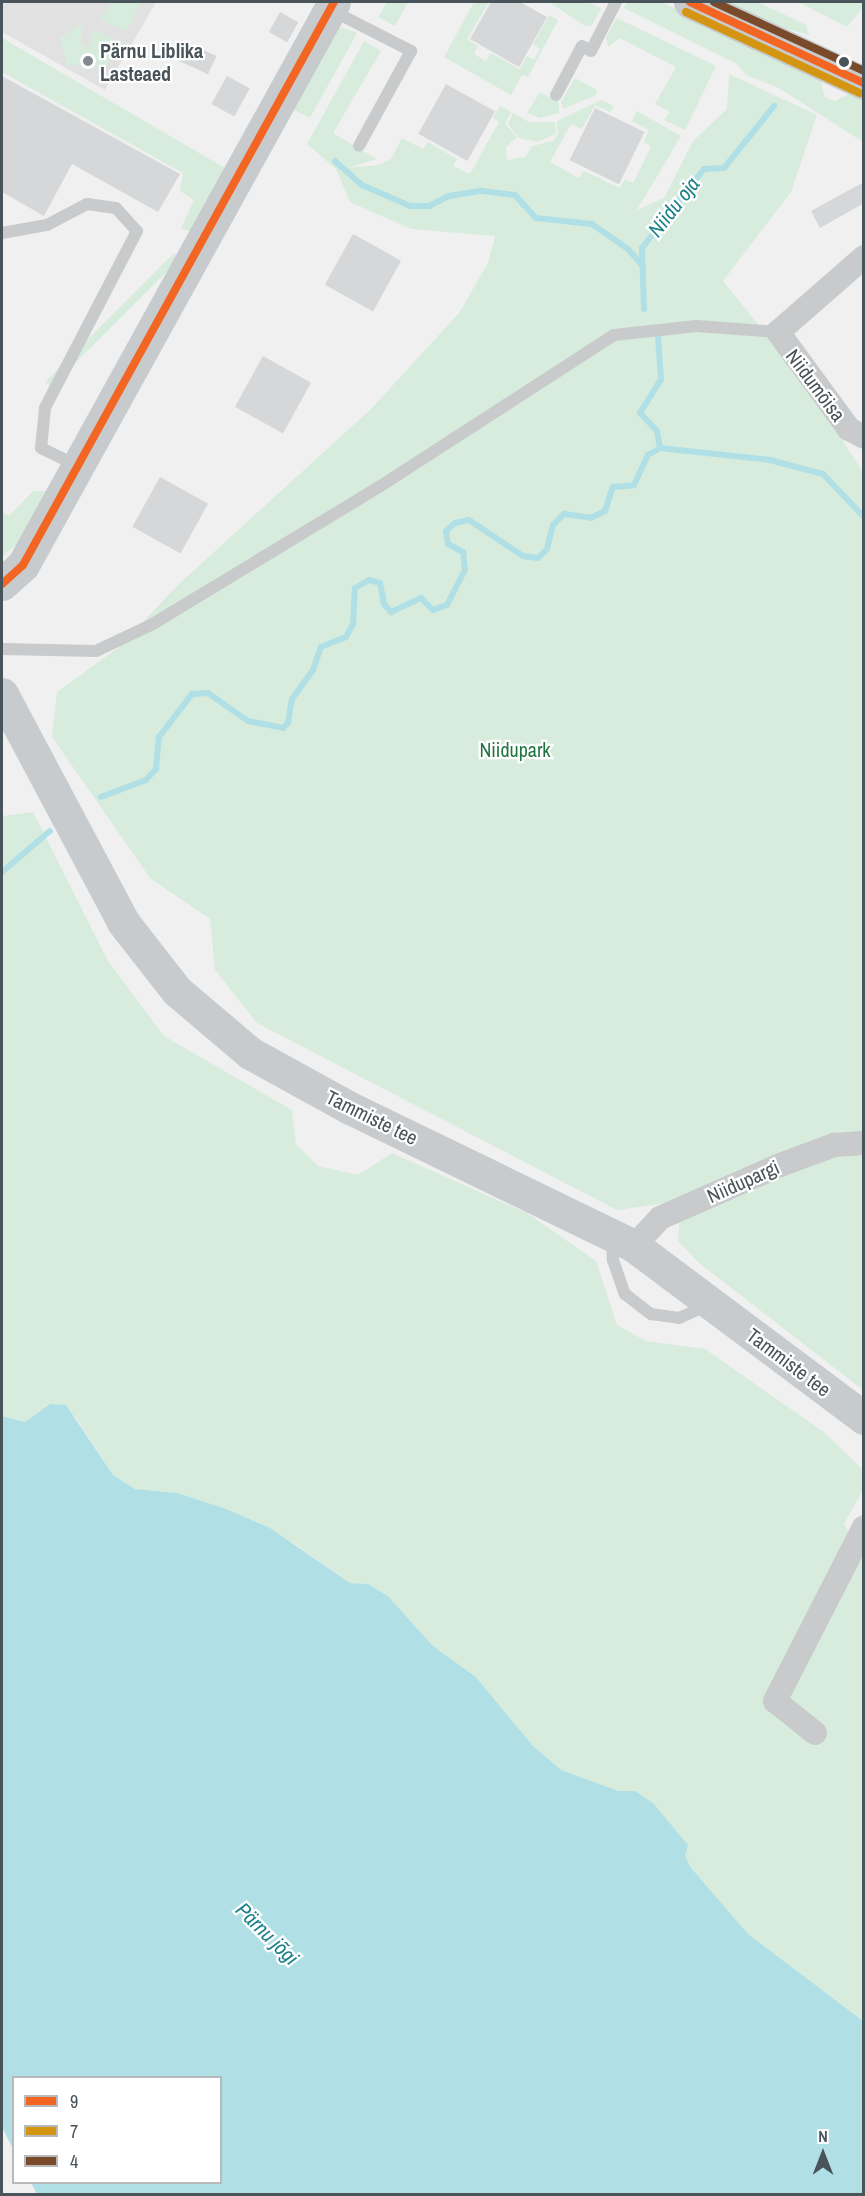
<!DOCTYPE html>
<html>
<head>
<meta charset="utf-8">
<style>
  body { margin:0 }
  #map { position:relative; width:865px; height:2196px; overflow:hidden; background:#f0f0f0; font-family:"Archivo Narrow",sans-serif }
  div>[style] { position:absolute }
  .education>* { inset:0; background:#e2e1e1 }
  .green>* { inset:0; background:#d7ecdd; transform-origin:0 0 }
  .water>* { inset:0; background:#b0e0e6 }
  .stream>* { height:6px; margin:-3px; padding:0 3px; transform-origin:3px; border-radius:3px; background:#b0e0e6 }
  .building>* { inset:0; background:#d6d7d8; transform-origin:0 0 }
  .lane>* { height:12px; margin:-6px; padding:0 6px; transform-origin:6px; border-radius:6px; background:#c8cacb }
  .street>* { height:24px; margin:-12px; padding:0 12px; transform-origin:12px; border-radius:12px; background:#c8cacb }
  .secondary>* { height:33px; margin:-16.5px; padding:0 16.5px; transform-origin:16.5px; border-radius:16.5px; background:#c8cbcd }
  .bus-1>* { height:8px; margin:-4px; padding:0 4px; transform-origin:4px; border-radius:4px; background:#f26522 }
  .bus-2>* { height:8px; margin:-4px; padding:0 4px; transform-origin:4px; border-radius:4px; background:#d49512 }
  .bus-3>* { height:8px; margin:-4px; padding:0 4px; transform-origin:4px; border-radius:4px; background:#7a4b2a }
  .dots>* { width:16px; height:16px; translate:-50% -50%; box-sizing:border-box; border:3px solid #fff; border-radius:50% }
  span { translate:-50% -50%; white-space:nowrap; text-align:center; line-height:1.15; -webkit-text-stroke:4.5px #fff; paint-order:stroke }
  .poi-label { font-size:20px; color:#49535a; font-weight:700 }
  .left { translate:0 -50%; text-align:left }
  .street-label { font-size:20px; color:#49535a }
  .park-label { font-size:20px; color:#227342 }
  .water-label { font-size:21px; color:#1c808a; font-style:italic }
  .frame { position:absolute; inset:0; border:3px solid #49535a; pointer-events:none }
  .legend { position:absolute; left:12px; top:2076px; width:210px; height:108px; box-sizing:border-box; background:#fff; border:2px solid #b6babd; margin:0; padding:8px 10px; list-style:none; font-size:18px; color:#49535a }
  .legend li { display:flex; align-items:center; gap:12px; height:30px }
  .legend b { width:30px; border:2px solid #b6babd }
  .north { position:absolute; left:793px; top:2124px; width:60px; height:60px; -webkit-text-stroke:4px #fff; paint-order:stroke; rotate:0deg; font-size:16px; font-weight:700; line-height:24px; text-align:center; color:#49535a }
  .north::after { content:''; display:block; margin:auto; width:21px; height:27px; background:#49535a; clip-path:polygon(50% 0,100% 100%,50% 72%,0 100%) }
</style>
</head>
<body>
<div id="map">
  <div class="education">
    <i style="clip-path:polygon(2px 2px,156px 2px,105px 90px,2px 32px)"></i>
  </div>
  <div class="green">
    <i style="clip-path:polygon(112px 2px,141px 2px,126px 32px,100px 19px)"></i>
    <i style="clip-path:polygon(387px 2px,408px 2px,395px 26px,378px 17px)"></i>
    <i style="clip-path:polygon(474px 2px,489px 2px,467px 39px,478px 46px,474px 54px,486px 61px,491px 53px,519px 69px,527px 56px,534px 60px,540px 49px,533px 44px,549px 15px,558px 20px,528px 77px,522px 75px,511px 95px,444px 57px)"></i>
    <i style="clip-path:polygon(549px 2px,588px 2px,601px 8px,592px 25px,585px 26px)"></i>
    <i style="clip-path:polygon(627px 2px,662px 2px,820px 79px,825px 97px,835px 101px,851px 93px,863px 99px,863px 142px,779px 88px,746px 75px,737px 64px,624px 8px)"></i>
    <i style="clip-path:polygon(732px 2px,758px 2px,806px 25px,809px 35px,765px 23px,734px 8px)"></i>
    <i style="clip-path:polygon(798px 2px,863px 2px,863px 8px,847px 27px)"></i>
    <i style="clip-path:polygon(617px 18px,716px 66px,685px 130px,664px 120px,670px 112px,655px 104px,676px 67px,620px 38px,608px 47px,606px 37px)"></i>
    <i style="clip-path:polygon(81px 24px,81px 45px,88px 47px,94px 30px,118px 42px,103px 72px,88px 65px,67px 65px,60px 38px)"></i>
    <i style="clip-path:polygon(341px 27px,357px 33px,310px 118px,288px 107px,333px 31px)"></i>
    <i style="clip-path:polygon(2px 38px,225px 168px,193px 233px,181px 228px,194px 200px,180px 191px,183px 173px,2px 72px)"></i>
    <i style="clip-path:polygon(364px 41px,381px 51px,333px 133px,377px 159px,348px 168px,379px 165px,391px 159px,402px 138px,423px 149px,428px 142px,457px 159px,453px 166px,470px 174px,499px 122px,493px 118px,500px 106px,511px 112px,505px 124px,517px 137px,506px 147px,507px 160px,525px 157px,532px 146px,553px 141px,558px 134px,557px 121px,601px 100px,614px 106px,610px 112px,595px 105px,582px 129px,571px 124px,550px 162px,579px 178px,584px 171px,620px 188px,625px 179px,633px 183px,651px 147px,644px 142px,649px 130px,632px 121px,637px 111px,681px 136px,637px 210px,664px 198px,693px 141px,727px 109px,729px 74px,817px 115px,791px 192px,723px 281px,802px 378px,863px 472px,863px 1390px,699px 1263px,678px 1241px,680px 1219px,673px 1202px,617px 1210px,257px 1023px,215px 970px,210px 919px,150px 878px,52px 737px,57px 692px,118px 648px,179px 584px,372px 408px,459px 313px,488px 263px,495px 236px,411px 229px,350px 202px,336px 169px,307px 144px)"></i>
    <i style="clip-path:polygon(575px 78px,597px 90px,596px 95px,563px 109px,561px 102px)"></i>
    <i style="clip-path:polygon(540px 92px,559px 102px,559px 113px,539px 118px,527px 113px)"></i>
    <i style="clip-path:polygon(513px 113px,529px 122px,555px 122px,556px 134px,537px 142px,519px 138px,508px 124px)"></i>
    <i style="left:174px;top:253px;width:8px;height:182px;rotate:45deg"></i>
    <i style="clip-path:polygon(33px 491px,47px 491px,22px 541px,2px 556px,2px 512px,9px 516px)"></i>
    <i style="clip-path:polygon(33px 812px,108px 961px,164px 1036px,292px 1110px,296px 1144px,318px 1166px,358px 1175px,392px 1153px,527px 1213px,596px 1261px,617px 1325px,646px 1341px,705px 1349px,825px 1433px,863px 1470px,863px 1490px,844px 1524px,864px 1558px,863px 2021px,748px 1934px,690px 1868px,635px 1791px,619px 1791px,561px 1770px,533px 1746px,476px 1677px,433px 1646px,388px 1596px,368px 1584px,350px 1583px,292px 1542px,177px 1493px,135px 1489px,113px 1475px,76px 1418px,50px 1404px,25px 1422px,2px 1416px,2px 816px)"></i>
  </div>
  <div class="water">
    <i style="clip-path:polygon(50px 1404px,66px 1405px,113px 1475px,135px 1489px,177px 1493px,226px 1509px,270px 1528px,350px 1583px,368px 1584px,388px 1596px,433px 1646px,476px 1677px,533px 1746px,561px 1770px,619px 1791px,635px 1791px,653px 1803px,688px 1845px,685px 1856px,691px 1868px,748px 1934px,863px 2021px,863px 2194px,37px 2194px,31px 2183px,220px 2182px,220px 2078px,14px 2078px,13px 2149px,2px 2127px,2px 1416px,25px 1422px)"></i>
  </div>
  <div class="stream">
    <i style="left:335px;top:161px;width:36px;rotate:42deg"></i>
    <i style="left:362px;top:185px;width:52px;rotate:23.6deg"></i>
    <i style="left:410px;top:206px;width:19px"></i>
    <i style="left:429px;top:206px;width:22px;rotate:-27deg"></i>
    <i style="left:449px;top:196px;width:33px;rotate:-9deg"></i>
    <i style="left:482px;top:191px;width:33px;rotate:7deg"></i>
    <i style="left:515px;top:195px;width:31px;rotate:48deg"></i>
    <i style="left:536px;top:218px;width:56px;rotate:6.1deg"></i>
    <i style="left:592px;top:224px;width:44px;rotate:34.8deg"></i>
    <i style="left:628px;top:249px;width:21px;rotate:49deg"></i>
    <i style="left:644px;top:309px;width:61px;rotate:-91.9deg"></i>
    <i style="left:642px;top:248px;width:100px;rotate:-51.9deg"></i>
    <i style="left:704px;top:169px;width:20px;rotate:-3deg"></i>
    <i style="left:724px;top:168px;width:80px;rotate:-51.1deg"></i>
    <i style="left:660px;top:448px;width:111px;rotate:6.2deg"></i>
    <i style="left:770px;top:460px;width:55px;rotate:14.8deg"></i>
    <i style="left:823px;top:474px;width:59px;rotate:46.4deg"></i>
    <i style="left:101px;top:797px;width:48px;rotate:-20.7deg"></i>
    <i style="left:146px;top:780px;width:15px;rotate:-48deg"></i>
    <i style="left:156px;top:769px;width:32px;rotate:-85deg"></i>
    <i style="left:159px;top:737px;width:54px;rotate:-52.5deg"></i>
    <i style="left:192px;top:694px;width:16px;rotate:-4deg"></i>
    <i style="left:208px;top:693px;width:49px;rotate:35deg"></i>
    <i style="left:248px;top:721px;width:36px;rotate:11deg"></i>
    <i style="left:283px;top:728px;width:7px;rotate:-45deg"></i>
    <i style="left:288px;top:723px;width:24px;rotate:-81deg"></i>
    <i style="left:292px;top:699px;width:36px;rotate:-54deg"></i>
    <i style="left:313px;top:670px;width:24px;rotate:-71deg"></i>
    <i style="left:321px;top:647px;width:27px;rotate:-22deg"></i>
    <i style="left:346px;top:637px;width:15px;rotate:-62deg"></i>
    <i style="left:353px;top:624px;width:36px;rotate:-87deg"></i>
    <i style="left:355px;top:588px;width:16px;rotate:-30deg"></i>
    <i style="left:369px;top:580px;width:11px;rotate:15deg"></i>
    <i style="left:380px;top:583px;width:21px;rotate:79deg"></i>
    <i style="left:384px;top:604px;width:11px;rotate:49deg"></i>
    <i style="left:391px;top:612px;width:33px;rotate:-25deg"></i>
    <i style="left:421px;top:598px;width:17px;rotate:45deg"></i>
    <i style="left:433px;top:610px;width:15px;rotate:-20deg"></i>
    <i style="left:447px;top:605px;width:39px;rotate:-63deg"></i>
    <i style="left:465px;top:570px;width:18px;rotate:-96deg"></i>
    <i style="left:463px;top:552px;width:17px;rotate:-152deg"></i>
    <i style="left:448px;top:544px;width:13px;rotate:-99deg"></i>
    <i style="left:446px;top:531px;width:12px;rotate:-42deg"></i>
    <i style="left:455px;top:523px;width:14px;rotate:-12deg"></i>
    <i style="left:469px;top:520px;width:65px;rotate:33.7deg"></i>
    <i style="left:523px;top:556px;width:15px;rotate:8deg"></i>
    <i style="left:538px;top:558px;width:13px;rotate:-45deg"></i>
    <i style="left:547px;top:549px;width:25px;rotate:-76deg"></i>
    <i style="left:553px;top:525px;width:16px;rotate:-45deg"></i>
    <i style="left:564px;top:514px;width:27px;rotate:8deg"></i>
    <i style="left:591px;top:518px;width:16px;rotate:-27deg"></i>
    <i style="left:605px;top:511px;width:25px;rotate:-72deg"></i>
    <i style="left:613px;top:487px;width:21px;rotate:-5deg"></i>
    <i style="left:634px;top:485px;width:33px;rotate:-65deg"></i>
    <i style="left:648px;top:455px;width:14px;rotate:-30deg"></i>
    <i style="left:660px;top:448px;width:17px;rotate:-100deg"></i>
    <i style="left:657px;top:431px;width:25px;rotate:-133deg"></i>
    <i style="left:640px;top:413px;width:39px;rotate:-58deg"></i>
    <i style="left:661px;top:380px;width:43px;rotate:-94deg"></i>
    <i style="left:2px;top:872px;width:63px;rotate:-40.5deg"></i>
  </div>
  <div class="building">
    <i style="clip-path:polygon(491px 2px,520px 2px,547px 17px,519px 67px,470px 39px)"></i>
    <i style="left:280px;top:12px;width:21px;height:23px;rotate:29deg"></i>
    <i style="left:182px;top:40px;width:38px;height:20px;rotate:25deg"></i>
    <i style="clip-path:polygon(2px 76px,180px 174px,158px 212px,72px 164px,44px 216px,2px 192px)"></i>
    <i style="left:227px;top:76px;width:26px;height:32px;rotate:29deg"></i>
    <i style="left:446px;top:84px;width:56px;height:57px;rotate:29deg"></i>
    <i style="left:595px;top:108px;width:55px;height:58px;rotate:26deg"></i>
    <i style="clip-path:polygon(864px 182px,864px 203px,820px 228px,811px 211px)"></i>
    <i style="left:353px;top:234px;width:55px;height:58px;rotate:29deg"></i>
    <i style="left:263px;top:356px;width:55px;height:58px;rotate:29deg"></i>
    <i style="left:160px;top:477px;width:55px;height:57px;rotate:29deg"></i>
  </div>
  <div class="lane">
    <i style="left:331px;top:10px;width:90px;rotate:27.1deg"></i>
    <i style="left:411px;top:51px;width:108px;rotate:118.7deg"></i>
    <i style="left:556px;top:95px;width:55px;rotate:-62deg"></i>
    <i style="left:582px;top:46px;width:10px;rotate:29deg"></i>
    <i style="left:591px;top:51px;width:55px;rotate:-63deg"></i>
    <i style="left:2px;top:233px;width:46px;rotate:-10.1deg"></i>
    <i style="left:47px;top:225px;width:45px;rotate:-27.7deg"></i>
    <i style="left:87px;top:204px;width:29px;rotate:8deg"></i>
    <i style="left:116px;top:208px;width:31px;rotate:48deg"></i>
    <i style="left:137px;top:231px;width:199px;rotate:117.5deg"></i>
    <i style="left:45px;top:408px;width:40px;rotate:95.7deg"></i>
    <i style="left:41px;top:448px;width:39px;rotate:26deg"></i>
    <i style="left:2px;top:649px;width:94px;rotate:1.2deg"></i>
    <i style="left:96px;top:651px;width:61px;rotate:-25.3deg"></i>
    <i style="left:151px;top:625px;width:267px;rotate:-31.2deg"></i>
    <i style="left:379px;top:487px;width:280px;rotate:-32.9deg"></i>
    <i style="left:614px;top:335px;width:83px;rotate:-6.2deg"></i>
    <i style="left:697px;top:326px;width:81px;rotate:4.2deg"></i>
    <i style="left:612px;top:1237px;width:23px;rotate:88deg"></i>
    <i style="left:613px;top:1260px;width:36px;rotate:71deg"></i>
    <i style="left:625px;top:1294px;width:33px;rotate:38deg"></i>
    <i style="left:651px;top:1314px;width:28px;rotate:8deg"></i>
    <i style="left:679px;top:1318px;width:20px;rotate:-24deg"></i>
    <i style="left:697px;top:1310px;width:11px;rotate:-63deg"></i>
  </div>
  <div class="street">
    <i style="left:864px;top:257px;width:114px;rotate:138.9deg"></i>
    <i style="left:778px;top:332px;width:120px;rotate:53.8deg"></i>
    <i style="left:849px;top:429px;width:17px;rotate:28deg"></i>
    <i style="left:634px;top:1246px;width:38px;rotate:-47deg"></i>
    <i style="left:660px;top:1218px;width:131px;rotate:-23.8deg"></i>
    <i style="left:780px;top:1165px;width:58px;rotate:-20.3deg"></i>
    <i style="left:834px;top:1145px;width:30px;rotate:-4deg"></i>
    <i style="left:815px;top:1733px;width:51px;rotate:-141.3deg"></i>
    <i style="left:775px;top:1701px;width:195px;rotate:-62.9deg"></i>
  </div>
  <div class="secondary">
    <i style="left:690px;top:2px;width:192px;rotate:25deg"></i>
    <i style="left:2px;top:584px;width:28px;rotate:-42deg"></i>
    <i style="left:23px;top:565px;width:643px;rotate:-61.08deg"></i>
    <i style="left:2px;top:694px;width:258px;rotate:62deg"></i>
    <i style="left:123px;top:922px;width:88px;rotate:52deg"></i>
    <i style="left:177px;top:991px;width:96px;rotate:40.3deg"></i>
    <i style="left:250px;top:1053px;width:114px;rotate:28.8deg"></i>
    <i style="left:350px;top:1108px;width:316px;rotate:25.9deg"></i>
    <i style="left:634px;top:1246px;width:287px;rotate:36.8deg"></i>
  </div>
  <div class="bus-1">
    <i style="left:690px;top:2px;width:192px;rotate:25deg"></i>
    <i style="left:2px;top:584px;width:28px;rotate:-42deg"></i>
    <i style="left:23px;top:565px;width:643px;rotate:-61.08deg"></i>
  </div>
  <div class="bus-2">
    <i style="left:686px;top:12px;width:192px;rotate:25deg"></i>
  </div>
  <div class="bus-3">
    <i style="left:714px;top:2px;width:165px;rotate:24.7deg"></i>
  </div>
  <div class="dots">
    <i style="left:88px;top:61px;background:#838a8e"></i>
    <i style="left:844px;top:62px;background:#49535a"></i>
  </div>
  <div class="poi-label">
    <span class="left" style="left:100px;top:62px">Pärnu Liblika<br>Lasteaed</span>
  </div>
  <div class="street-label">
    <span style="left:816px;top:385px;rotate:53deg">Niidumõisa</span>
    <span style="left:372px;top:1117px;rotate:26deg">Tammiste tee</span>
    <span style="left:743px;top:1181px;rotate:-24deg">Niidupargi</span>
    <span style="left:789px;top:1362px;rotate:37deg">Tammiste tee</span>
  </div>
  <div class="park-label">
    <span style="left:515px;top:749px">Niidupark</span>
  </div>
  <div class="water-label">
    <span style="left:674px;top:207px;rotate:-52deg">Niidu oja</span>
    <span style="left:267px;top:1934px;rotate:45deg">Pärnu jõgi</span>
  </div>
  <div class="frame"></div>
  <ul class="legend">
  <li><b style="height:8px;background:#f26522"></b>9</li>
  <li><b style="height:8px;background:#d49512"></b>7</li>
  <li><b style="height:8px;background:#7a4b2a"></b>4</li>
  </ul>
  <div class="north">N</div>
</div>
</body>
</html>
